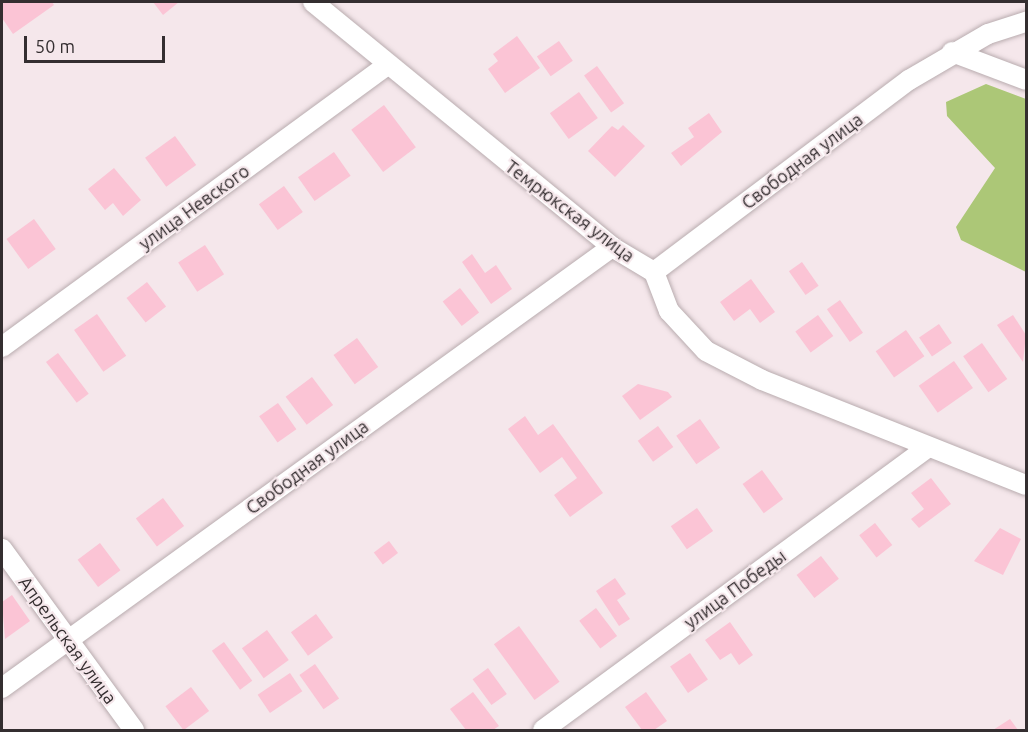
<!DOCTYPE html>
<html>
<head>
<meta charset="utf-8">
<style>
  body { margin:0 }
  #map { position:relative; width:1028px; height:732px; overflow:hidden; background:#f5e7eb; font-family:Ubuntu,sans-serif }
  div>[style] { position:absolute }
  .forest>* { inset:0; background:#acc777 }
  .building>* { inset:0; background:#fbc4d5; transform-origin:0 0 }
  .roads { filter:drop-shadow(0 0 2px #b9acaf) drop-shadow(0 0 2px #b9acaf) }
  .street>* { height:20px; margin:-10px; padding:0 10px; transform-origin:10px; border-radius:10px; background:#fff }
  span { translate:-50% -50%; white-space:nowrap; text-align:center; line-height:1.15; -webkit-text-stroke:4.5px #f5e7eb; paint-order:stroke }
  .street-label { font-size:18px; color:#342e30 }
  .frame { position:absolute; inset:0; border:3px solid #342e30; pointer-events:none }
  .scale { position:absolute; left:24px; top:36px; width:141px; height:27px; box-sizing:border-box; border:3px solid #342e30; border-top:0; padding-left:8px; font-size:18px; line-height:21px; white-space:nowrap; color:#342e30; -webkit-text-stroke:4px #f5e7eb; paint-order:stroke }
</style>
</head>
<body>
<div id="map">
  <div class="forest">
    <i style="clip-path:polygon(986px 84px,1026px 99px,1026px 272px,961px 240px,956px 227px,995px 168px,947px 116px,946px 102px)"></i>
  </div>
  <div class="building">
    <i style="clip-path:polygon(2px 2px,52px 2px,54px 5px,13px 34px,2px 18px)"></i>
    <i style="clip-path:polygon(153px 2px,179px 2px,163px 15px)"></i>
    <i style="clip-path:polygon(517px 36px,540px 68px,505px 93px,488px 69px,498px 61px,493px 54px)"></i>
    <i style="left:559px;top:41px;width:24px;height:27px;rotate:55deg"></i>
    <i style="left:597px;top:66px;width:46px;height:16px;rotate:54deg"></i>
    <i style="left:579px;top:92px;width:32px;height:36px;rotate:54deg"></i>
    <i style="left:384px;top:105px;width:53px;height:41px;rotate:53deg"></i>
    <i style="clip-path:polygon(709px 113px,722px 132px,681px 166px,671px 153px,694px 137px,688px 128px)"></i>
    <i style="clip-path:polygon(623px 125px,645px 146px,615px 177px,588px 151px,612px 126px,618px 130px)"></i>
    <i style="left:175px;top:136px;width:36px;height:37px;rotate:54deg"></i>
    <i style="left:334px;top:152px;width:29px;height:44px;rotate:55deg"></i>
    <i style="clip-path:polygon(114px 168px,141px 200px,123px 216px,113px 203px,105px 210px,88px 189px)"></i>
    <i style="left:284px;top:186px;width:32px;height:31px;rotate:54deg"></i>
    <i style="left:34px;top:219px;width:37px;height:34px;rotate:54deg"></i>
    <i style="left:205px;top:245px;width:35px;height:32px;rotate:57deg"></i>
    <i style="clip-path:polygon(472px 254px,485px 273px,496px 265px,512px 289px,491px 304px,462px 262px)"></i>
    <i style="left:802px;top:262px;width:29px;height:16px;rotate:55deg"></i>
    <i style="clip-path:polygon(751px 279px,775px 312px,760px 323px,750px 309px,734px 321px,720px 302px)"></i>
    <i style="left:147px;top:282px;width:31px;height:26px;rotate:52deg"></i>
    <i style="left:460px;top:288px;width:31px;height:22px;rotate:52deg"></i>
    <i style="left:840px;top:300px;width:40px;height:16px;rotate:55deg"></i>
    <i style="left:97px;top:314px;width:51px;height:28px;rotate:55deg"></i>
    <i style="left:818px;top:315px;width:26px;height:28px;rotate:54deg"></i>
    <i style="clip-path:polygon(1013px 315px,1026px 335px,1023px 362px,997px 325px)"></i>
    <i style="left:939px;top:324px;width:23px;height:24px;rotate:56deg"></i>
    <i style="left:906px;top:330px;width:32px;height:37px;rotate:55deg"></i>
    <i style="left:357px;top:338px;width:36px;height:29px;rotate:54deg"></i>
    <i style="left:982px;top:343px;width:44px;height:23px;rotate:55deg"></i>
    <i style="left:58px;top:353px;width:51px;height:15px;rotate:53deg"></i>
    <i style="left:954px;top:361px;width:33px;height:43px;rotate:55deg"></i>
    <i style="left:312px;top:377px;width:35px;height:33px;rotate:53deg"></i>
    <i style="clip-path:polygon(638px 384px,668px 392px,672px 397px,640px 420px,622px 396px)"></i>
    <i style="left:278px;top:403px;width:32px;height:23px;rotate:55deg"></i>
    <i style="clip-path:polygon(525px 416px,538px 435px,553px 424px,603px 493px,570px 517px,554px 495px,577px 478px,562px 457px,540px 473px,508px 429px)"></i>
    <i style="left:700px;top:419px;width:35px;height:29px;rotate:55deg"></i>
    <i style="left:658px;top:426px;width:26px;height:25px;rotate:54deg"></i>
    <i style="left:762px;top:470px;width:36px;height:24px;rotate:54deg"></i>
    <i style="clip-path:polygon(931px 478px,951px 504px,919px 528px,911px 519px,924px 509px,911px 493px)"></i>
    <i style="left:163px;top:498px;width:35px;height:34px;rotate:53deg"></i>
    <i style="left:697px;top:508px;width:28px;height:32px;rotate:55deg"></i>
    <i style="left:875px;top:523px;width:28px;height:20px;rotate:52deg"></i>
    <i style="clip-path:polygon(1000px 528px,1021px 539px,1003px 575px,974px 561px)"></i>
    <i style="left:389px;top:541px;width:15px;height:19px;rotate:53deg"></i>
    <i style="left:100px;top:543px;width:34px;height:28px;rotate:53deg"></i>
    <i style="left:821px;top:556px;width:29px;height:31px;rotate:52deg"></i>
    <i style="clip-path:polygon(615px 578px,626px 594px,617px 600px,630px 619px,619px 626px,596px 591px)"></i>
    <i style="clip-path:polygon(12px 595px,30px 621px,5px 639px,2px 602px)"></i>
    <i style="left:596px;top:608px;width:35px;height:21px;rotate:53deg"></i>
    <i style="left:316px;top:614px;width:29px;height:31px;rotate:54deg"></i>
    <i style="clip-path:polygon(730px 622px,753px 655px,739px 665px,731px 653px,720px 660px,705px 640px)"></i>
    <i style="left:519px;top:626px;width:69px;height:31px;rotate:54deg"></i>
    <i style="left:267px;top:630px;width:37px;height:31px;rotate:54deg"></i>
    <i style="left:224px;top:642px;width:48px;height:15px;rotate:54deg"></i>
    <i style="left:690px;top:653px;width:32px;height:24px;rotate:56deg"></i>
    <i style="left:315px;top:664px;width:42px;height:19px;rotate:55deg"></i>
    <i style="left:488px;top:668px;width:32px;height:19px;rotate:54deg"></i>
    <i style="left:290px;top:673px;width:22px;height:39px;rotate:56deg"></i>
    <i style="left:191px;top:687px;width:30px;height:32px;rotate:53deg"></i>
    <i style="clip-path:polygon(473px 692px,499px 726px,493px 730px,466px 730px,450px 709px)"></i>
    <i style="clip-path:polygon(646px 692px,667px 721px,654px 730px,642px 730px,625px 707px)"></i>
    <i style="clip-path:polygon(1010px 719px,1018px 730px,993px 730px)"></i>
  </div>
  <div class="roads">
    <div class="street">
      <i style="left:313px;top:2px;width:387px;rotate:39.3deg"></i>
      <i style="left:612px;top:247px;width:49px;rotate:30.8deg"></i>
      <i style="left:654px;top:272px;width:42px;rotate:69deg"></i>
      <i style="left:669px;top:311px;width:54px;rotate:47.2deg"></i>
      <i style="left:706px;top:351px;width:63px;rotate:27.4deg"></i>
      <i style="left:762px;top:380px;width:284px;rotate:21.7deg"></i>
      <i style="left:952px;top:52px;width:79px;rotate:20.7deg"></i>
      <i style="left:654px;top:272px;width:319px;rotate:-37deg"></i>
      <i style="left:909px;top:80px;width:91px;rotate:-30.2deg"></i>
      <i style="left:988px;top:34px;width:40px;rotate:-18deg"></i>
      <i style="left:2px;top:347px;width:476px;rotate:-36.2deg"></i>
      <i style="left:2px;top:549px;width:224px;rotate:53.9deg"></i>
      <i style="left:2px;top:688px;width:753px;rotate:-35.87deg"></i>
      <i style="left:543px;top:730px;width:478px;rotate:-36.3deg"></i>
    </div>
  </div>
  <div class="street-label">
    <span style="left:802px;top:161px;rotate:-37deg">Свободная улица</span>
    <span style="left:194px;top:207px;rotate:-36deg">улица Невского</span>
    <span style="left:570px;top:211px;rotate:37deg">Темрюкская улица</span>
    <span style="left:307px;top:467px;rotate:-36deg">Свободная улица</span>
    <span style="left:735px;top:589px;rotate:-36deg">улица Победы</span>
    <span style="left:68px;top:640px;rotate:54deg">Апрельская улица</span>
  </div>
  <div class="frame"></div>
  <div class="scale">50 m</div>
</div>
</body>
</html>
